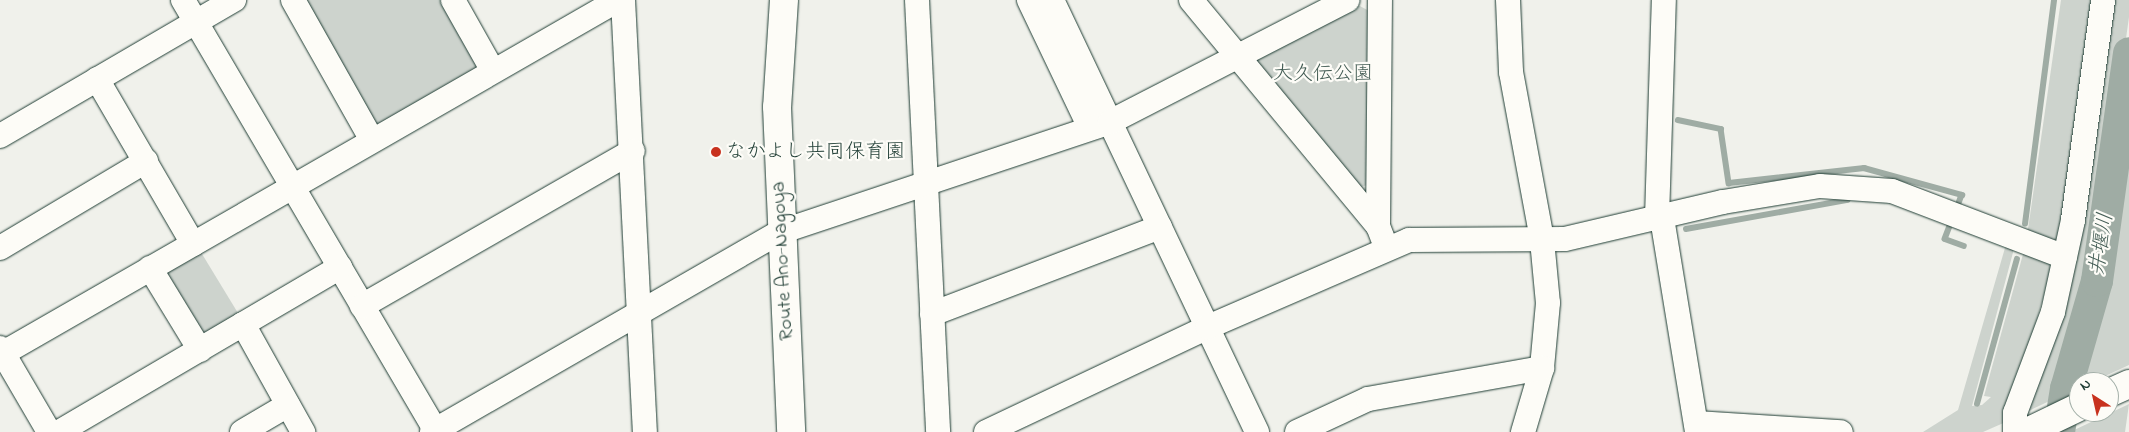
<!DOCTYPE html>
<html>
<head>
<meta charset="utf-8">
<style>
  body { margin:0 }
  #map { position:relative; width:2129px; height:432px; overflow:hidden; background:#f0f1eb; font-family:"Indie Flower","Klee One",sans-serif }
  div>[style] { position:absolute }
  .green>* { inset:0; background:#cdd3cd }
  .stream>* { height:5.5px; margin:-2.75px; padding:0 2.75px; transform-origin:2.75px; border-radius:2.75px; background:#9faca4 }
  .river>* { height:32px; margin:-16px; padding:0 16px; transform-origin:16px; border-radius:16px; background:#9faca4 }
  .roads { filter:drop-shadow(0 0 1px #1f3d34) drop-shadow(0 0 1px #1f3d34) }
  .minor>* { height:24px; margin:-12px; padding:0 12px; transform-origin:12px; border-radius:12px; background:#fdfcf7 }
  .major>* { height:28px; margin:-14px; padding:0 14px; transform-origin:14px; border-radius:14px; background:#fdfcf7 }
  .dots>* { width:14px; height:14px; translate:-50% -50%; box-sizing:border-box; border:2px solid #fdfcf7; border-radius:50% }
  span { translate:-50% -50%; white-space:nowrap; text-align:center; line-height:1.15; -webkit-text-stroke:4.5px #fdfcf7; paint-order:stroke }
  .park-label { font-size:20px; color:#425b53 }
  .poi-label { font-size:20px; color:#1f3d34 }
  .left { translate:0 -50%; text-align:left }
  .street-label { font-size:20px; color:#1f3d34 }
  .water-label { font-size:21px; color:#455e56; font-style:italic }
  .north { position:absolute; left:2069px; top:372px; width:50px; height:50px; box-sizing:border-box; background:#fdfcf7; border:1px solid #a4b0a9; border-radius:50%; rotate:325deg; font-size:14px; font-weight:700; line-height:20px; text-align:center; color:#1f3d34 }
  .north::after { content:''; display:block; margin:auto; width:18px; height:22px; background:#c8321e; clip-path:polygon(50% 0,100% 100%,50% 72%,0 100%) }
</style>
</head>
<body>
<div id="map">
  <div class="green">
    <i style="clip-path:polygon(302px 0,444px 0,478px 62px,475px 71px,385px 123px,372px 124px)"></i>
    <i style="clip-path:polygon(2061px 0,2098px 0,2063px 237px,2052px 246px,2027px 236px)"></i>
    <i style="clip-path:polygon(2107px 0,2129px 0,2129px 17px,2096px 254px,2058px 397px,2018px 416px,2037px 376px)"></i>
    <i style="clip-path:polygon(1358px 5px,1371px 12px,1370px 184px,1358px 188px,1254px 64px,1256px 56px)"></i>
    <i style="clip-path:polygon(2129px 113px,2129px 365px,2092px 382px,2079px 382px,2074px 391px,2106px 271px)"></i>
    <i style="clip-path:polygon(2007px 241px,2015px 245px,1972px 406px,1982px 405px,1991px 397px,1984px 396px,2025px 247px,2047px 255px,2051px 271px,2008px 421px,1983px 432px,1923px 432px,1958px 410px)"></i>
    <i style="clip-path:polygon(199px 249px,241px 318px,205px 338px,163px 278px,165px 269px)"></i>
    <i style="clip-path:polygon(2129px 404px,2125px 432px,2070px 432px)"></i>
  </div>
  <div class="stream">
    <i style="left:1678px;top:120px;width:44px;rotate:11.8deg"></i>
    <i style="left:1721px;top:129px;width:55px;rotate:81.6deg"></i>
    <i style="left:1729px;top:183px;width:136px;rotate:-6.3deg"></i>
    <i style="left:1864px;top:168px;width:102px;rotate:15.4deg"></i>
    <i style="left:1962px;top:195px;width:15px;rotate:110deg"></i>
    <i style="left:1952px;top:221px;width:19px;rotate:111deg"></i>
    <i style="left:1945px;top:239px;width:20px;rotate:20deg"></i>
    <i style="left:2025px;top:224px;width:226px;rotate:-82.6deg"></i>
    <i style="left:1686px;top:229px;width:164px;rotate:-10.2deg"></i>
    <i style="left:1847px;top:200px;width:7px;rotate:-90deg"></i>
    <i style="left:1977px;top:404px;width:150px;rotate:-74.6deg"></i>
  </div>
  <div class="river">
    <i style="left:2059px;top:432px;width:44px;rotate:-80.8deg"></i>
    <i style="left:2066px;top:389px;width:112px;rotate:-74deg"></i>
    <i style="left:2097px;top:281px;width:230px;rotate:-82deg"></i>
  </div>
  <div class="roads">
    <div class="minor">
      <i style="left:183px;top:0;width:498px;rotate:59.6deg"></i>
      <i style="left:293px;top:0;width:161px;rotate:60.6deg"></i>
      <i style="left:453px;top:0;width:81px;rotate:60.6deg"></i>
      <i style="left:623px;top:0;width:433px;rotate:87.1deg"></i>
      <i style="left:917px;top:0;width:433px;rotate:87.2deg"></i>
      <i style="left:1029px;top:0;width:142px;rotate:64.5deg"></i>
      <i style="left:1052px;top:0;width:478px;rotate:64.6deg"></i>
      <i style="left:1191px;top:0;width:293px;rotate:50.4deg"></i>
      <i style="left:1378px;top:226px;width:22px;rotate:69deg"></i>
      <i style="left:1508px;top:0;width:72px;rotate:87.6deg"></i>
      <i style="left:1511px;top:72px;width:171px;rotate:79.5deg"></i>
      <i style="left:1542px;top:240px;width:63px;rotate:84.6deg"></i>
      <i style="left:1548px;top:303px;width:65px;rotate:95.3deg"></i>
      <i style="left:1542px;top:368px;width:67px;rotate:106.5deg"></i>
      <i style="left:97px;top:79px;width:191px;rotate:59.8deg"></i>
      <i style="left:0;top:136px;width:271px;rotate:-30.2deg"></i>
      <i style="left:1657px;top:218px;width:218px;rotate:-88.2deg"></i>
      <i style="left:1662px;top:218px;width:217px;rotate:80.7deg"></i>
      <i style="left:1378px;top:226px;width:226px;rotate:-89.5deg"></i>
      <i style="left:0;top:248px;width:170px;rotate:-30.8deg"></i>
      <i style="left:150px;top:268px;width:96px;rotate:58.6deg"></i>
      <i style="left:362px;top:306px;width:312px;rotate:-29.8deg"></i>
      <i style="left:932px;top:314px;width:244px;rotate:-20.9deg"></i>
      <i style="left:243px;top:324px;width:124px;rotate:60.9deg"></i>
      <i style="left:0;top:348px;width:97px;rotate:59.7deg"></i>
      <i style="left:0;top:355px;width:713px;rotate:-29.87deg"></i>
      <i style="left:1696px;top:423px;width:145px;rotate:3.6deg"></i>
      <i style="left:59px;top:432px;width:326px;rotate:-30.4deg"></i>
      <i style="left:242px;top:432px;width:53px;rotate:-30.4deg"></i>
      <i style="left:432px;top:432px;width:401px;rotate:-29.9deg"></i>
      <i style="left:780px;top:232px;width:348px;rotate:-18.4deg"></i>
      <i style="left:1110px;top:122px;width:267px;rotate:-27.2deg"></i>
      <i style="left:986px;top:432px;width:246px;rotate:-25.3deg"></i>
      <i style="left:1208px;top:327px;width:219px;rotate:-23.4deg"></i>
      <i style="left:1409px;top:240px;width:156px;rotate:-0.4deg"></i>
      <i style="left:1565px;top:239px;width:162px;rotate:-13.2deg"></i>
      <i style="left:1723px;top:202px;width:98px;rotate:-9.4deg"></i>
      <i style="left:1820px;top:186px;width:72px;rotate:4deg"></i>
      <i style="left:1892px;top:191px;width:185px;rotate:20.9deg"></i>
      <i style="left:1297px;top:432px;width:78px;rotate:-24.9deg"></i>
      <i style="left:1368px;top:399px;width:177px;rotate:-10.1deg"></i>
      <i style="left:2015px;top:432px;width:19px;rotate:-90deg"></i>
      <i style="left:2015px;top:413px;width:108px;rotate:-69.4deg"></i>
      <i style="left:2053px;top:312px;width:94px;rotate:-77.7deg"></i>
      <i style="left:2073px;top:220px;width:222px;rotate:-82.2deg"></i>
    </div>
    <div class="major">
      <i style="left:784px;top:0;width:107px;rotate:93.7deg"></i>
      <i style="left:777px;top:107px;width:325px;rotate:87.5deg"></i>
      <i style="left:2109px;top:393px;width:22px;rotate:-24deg"></i>
      <i style="left:2027px;top:432px;width:58px;rotate:-25.7deg"></i>
    </div>
  </div>
  <div class="dots">
    <i style="left:716px;top:152px;background:#c8321e"></i>
  </div>
  <div class="park-label">
    <span style="left:1323px;top:74px">大久伝公園</span>
  </div>
  <div class="poi-label">
    <span class="left" style="left:726px;top:152px">なかよし共同保育園</span>
  </div>
  <div class="street-label">
    <span style="left:783px;top:261px;rotate:-93deg">Route Ano-Nagoya</span>
  </div>
  <div class="water-label">
    <span style="left:2102px;top:244px;rotate:-81deg">井堰川</span>
  </div>
  <div class="north">N</div>
</div>
</body>
</html>
